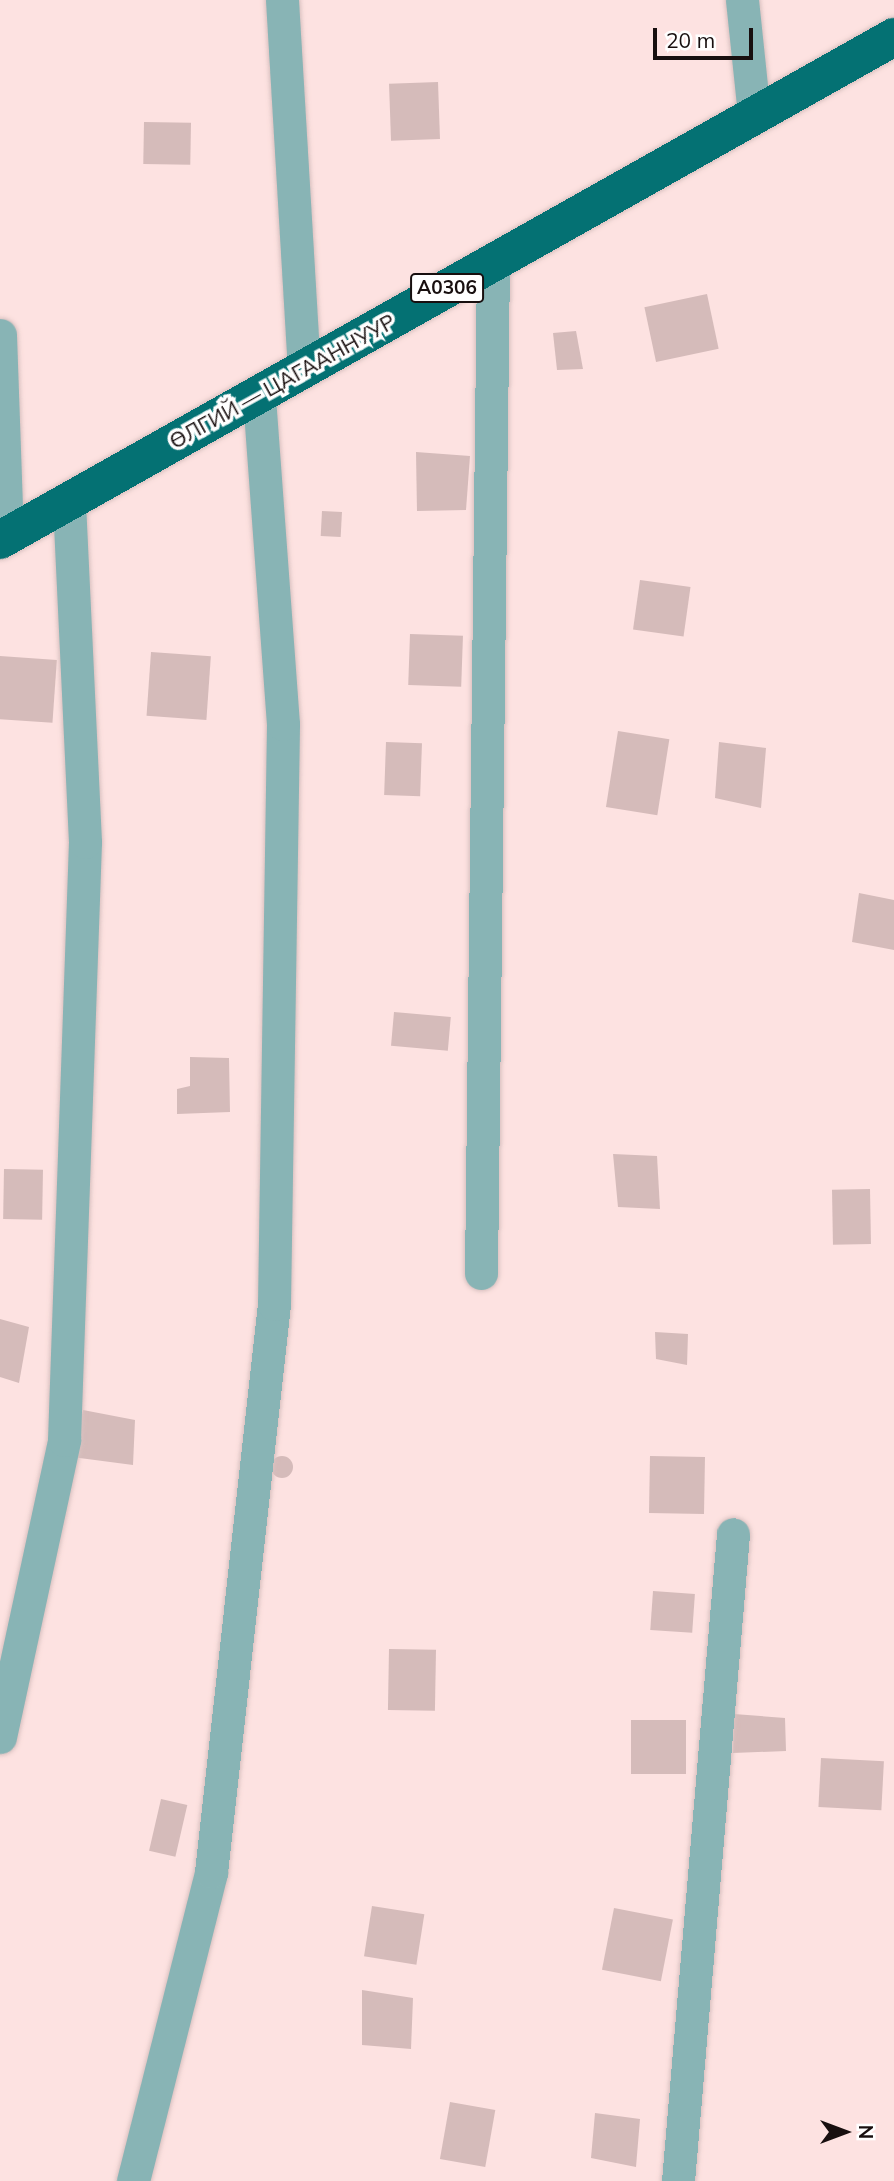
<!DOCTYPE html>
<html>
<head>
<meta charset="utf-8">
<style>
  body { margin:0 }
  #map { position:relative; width:894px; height:2181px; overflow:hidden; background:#fde2e1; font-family:Mulish,sans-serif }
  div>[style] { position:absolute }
  .building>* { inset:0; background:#d5bbba; transform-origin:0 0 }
  .round { border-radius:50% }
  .roads { filter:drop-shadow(0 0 2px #d8c0bf) drop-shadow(0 0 2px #d8c0bf) }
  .minor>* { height:33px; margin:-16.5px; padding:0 16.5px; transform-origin:16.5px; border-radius:16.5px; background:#88b4b5 }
  .highway>* { height:38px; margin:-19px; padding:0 19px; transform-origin:19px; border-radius:19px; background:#047173 }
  span { translate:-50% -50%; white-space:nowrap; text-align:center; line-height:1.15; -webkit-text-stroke:7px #fff; paint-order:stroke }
  .shield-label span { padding:2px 5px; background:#fff; border:2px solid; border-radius:5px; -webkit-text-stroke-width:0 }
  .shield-label { font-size:19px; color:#180f0f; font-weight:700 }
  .street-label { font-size:21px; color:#180f0f }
  .north { position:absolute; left:810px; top:2097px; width:70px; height:70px; -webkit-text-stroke:5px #fff; paint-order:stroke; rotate:90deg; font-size:19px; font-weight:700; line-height:28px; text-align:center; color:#180f0f }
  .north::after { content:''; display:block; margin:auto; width:24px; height:32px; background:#180f0f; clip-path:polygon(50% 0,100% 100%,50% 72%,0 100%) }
  .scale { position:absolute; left:653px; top:28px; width:100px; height:32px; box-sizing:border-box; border:4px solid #180f0f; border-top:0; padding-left:9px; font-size:21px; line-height:24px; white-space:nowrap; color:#180f0f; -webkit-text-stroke:5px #fff; paint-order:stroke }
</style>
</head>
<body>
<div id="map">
  <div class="building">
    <i style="left:438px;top:82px;width:57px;height:49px;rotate:88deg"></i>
    <i style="left:144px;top:122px;width:47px;height:42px;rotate:1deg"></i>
    <i style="left:707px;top:294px;width:56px;height:64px;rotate:78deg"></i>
    <i style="clip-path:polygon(576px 331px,583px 369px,557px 370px,553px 333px)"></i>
    <i style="clip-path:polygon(416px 452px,470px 456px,466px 510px,417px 511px)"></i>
    <i style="left:322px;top:511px;width:20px;height:25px;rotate:3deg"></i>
    <i style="left:640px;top:580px;width:51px;height:50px;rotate:8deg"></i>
    <i style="left:410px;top:634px;width:53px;height:51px;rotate:2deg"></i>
    <i style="left:151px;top:652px;width:60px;height:64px;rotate:4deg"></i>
    <i style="left:0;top:656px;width:57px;height:63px;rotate:4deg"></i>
    <i style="left:618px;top:731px;width:52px;height:77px;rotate:9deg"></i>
    <i style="left:386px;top:742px;width:36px;height:53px;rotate:2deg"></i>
    <i style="clip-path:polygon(719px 742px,766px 748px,761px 808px,715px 798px)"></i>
    <i style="clip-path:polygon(859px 893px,894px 900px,894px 950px,852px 942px)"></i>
    <i style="left:394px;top:1012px;width:57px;height:34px;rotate:5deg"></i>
    <i style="clip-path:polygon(190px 1057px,229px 1058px,230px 1112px,177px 1114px,177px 1089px,190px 1086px)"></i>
    <i style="clip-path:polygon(613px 1154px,657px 1156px,660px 1209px,618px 1207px)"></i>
    <i style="left:4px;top:1169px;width:39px;height:50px;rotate:1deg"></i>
    <i style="left:870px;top:1189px;width:55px;height:38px;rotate:89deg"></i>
    <i style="clip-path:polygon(0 1319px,29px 1327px,19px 1383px,0 1377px)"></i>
    <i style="clip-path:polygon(655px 1332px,688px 1334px,687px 1365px,656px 1359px)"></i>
    <i style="clip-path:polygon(83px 1410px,135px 1420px,133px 1465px,72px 1457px)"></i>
    <i style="left:650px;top:1456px;width:55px;height:57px;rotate:1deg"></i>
    <i class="round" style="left:271px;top:1456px;width:22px;height:22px"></i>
    <i style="left:653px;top:1591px;width:42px;height:39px;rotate:4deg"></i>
    <i style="left:389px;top:1649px;width:47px;height:61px;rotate:1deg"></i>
    <i style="clip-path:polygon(734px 1714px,785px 1718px,786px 1751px,733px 1753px)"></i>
    <i style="left:631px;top:1720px;width:55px;height:54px"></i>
    <i style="left:821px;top:1758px;width:63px;height:49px;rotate:3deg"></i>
    <i style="left:161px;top:1799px;width:27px;height:53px;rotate:13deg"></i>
    <i style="left:372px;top:1906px;width:53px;height:51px;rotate:9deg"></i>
    <i style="left:614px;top:1908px;width:60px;height:63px;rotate:11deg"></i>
    <i style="clip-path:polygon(362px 1990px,413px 1998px,411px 2049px,362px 2045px)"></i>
    <i style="left:450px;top:2102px;width:46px;height:58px;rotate:10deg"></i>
    <i style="clip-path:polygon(595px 2113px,640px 2119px,636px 2167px,591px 2158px)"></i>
  </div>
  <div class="roads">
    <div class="minor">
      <i style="left:282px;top:0;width:370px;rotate:86.6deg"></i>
      <i style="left:742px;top:0;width:116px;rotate:84deg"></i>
      <i style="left:0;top:335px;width:201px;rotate:88deg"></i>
      <i style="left:481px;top:1273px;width:1010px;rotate:-89.32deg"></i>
      <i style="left:0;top:1737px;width:304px;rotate:-77.8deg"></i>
      <i style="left:64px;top:1440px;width:598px;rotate:-87.99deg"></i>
      <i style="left:85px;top:842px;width:341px;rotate:-92.7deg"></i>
      <i style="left:133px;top:2181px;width:319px;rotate:-75.8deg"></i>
      <i style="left:211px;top:1872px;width:571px;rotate:-83.67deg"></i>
      <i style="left:274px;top:1304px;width:580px;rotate:-89.11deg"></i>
      <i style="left:283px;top:724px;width:331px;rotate:-94.2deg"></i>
      <i style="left:678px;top:2181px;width:649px;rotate:-85.14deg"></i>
    </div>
    <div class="highway">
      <i style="left:0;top:540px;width:1026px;rotate:-29.36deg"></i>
    </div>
  </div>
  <div class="shield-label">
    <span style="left:447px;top:288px">A0306</span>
  </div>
  <div class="street-label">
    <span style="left:282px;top:381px;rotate:-29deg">ӨЛГИЙ — ЦАГААННУУР</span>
  </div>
  <div class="north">N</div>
  <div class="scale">20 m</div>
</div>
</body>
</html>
